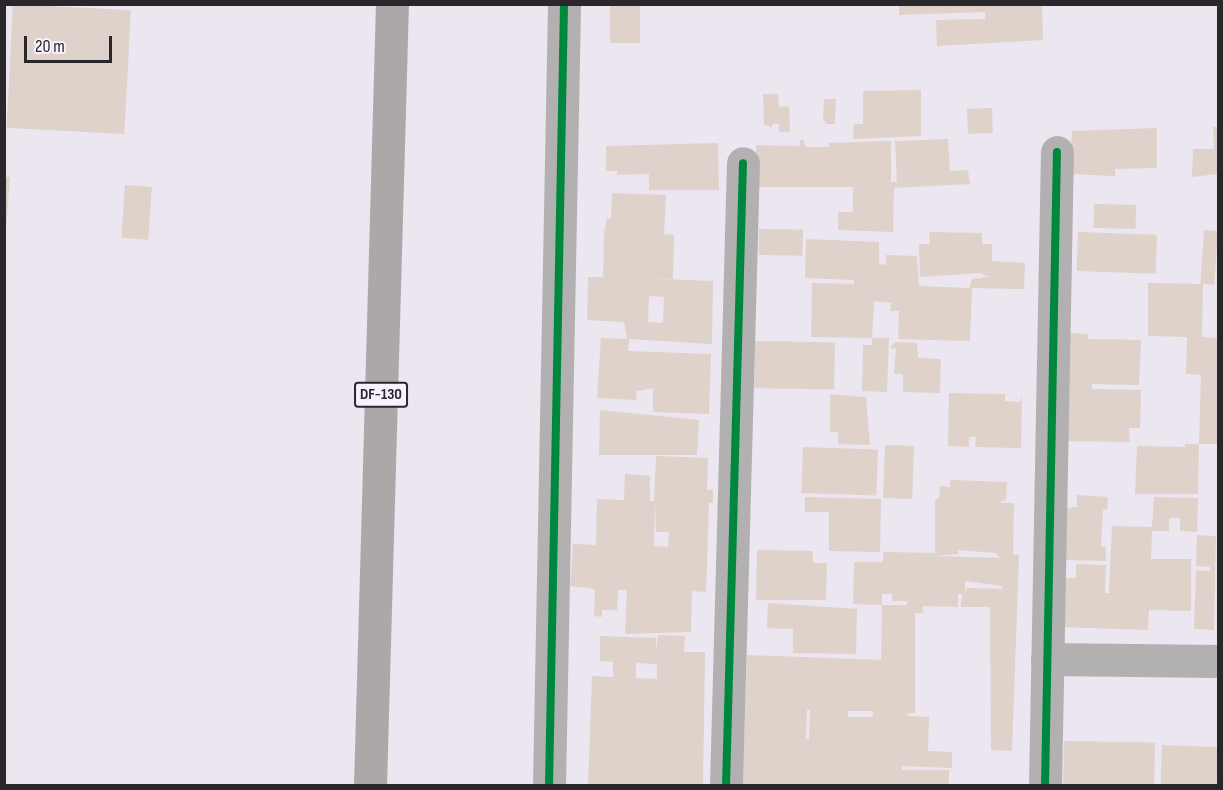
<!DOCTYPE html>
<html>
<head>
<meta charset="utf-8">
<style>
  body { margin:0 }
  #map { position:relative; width:1223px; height:790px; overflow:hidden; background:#ebe6f0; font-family:"Sofia Sans Condensed",sans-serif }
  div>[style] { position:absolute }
  .building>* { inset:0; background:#ded2ca; transform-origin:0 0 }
  .street>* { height:33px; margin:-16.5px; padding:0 16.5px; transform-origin:16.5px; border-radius:16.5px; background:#b3b0b1 }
  .primary>* { height:33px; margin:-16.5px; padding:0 16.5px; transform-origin:16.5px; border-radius:16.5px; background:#aca8aa }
  .cycleway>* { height:8px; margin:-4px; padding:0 4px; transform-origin:4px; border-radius:4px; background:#00873e }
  span { translate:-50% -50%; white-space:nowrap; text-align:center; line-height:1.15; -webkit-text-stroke:5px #f8f1fe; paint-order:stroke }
  .shield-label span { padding:2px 4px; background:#f8f1fe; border:2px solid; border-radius:4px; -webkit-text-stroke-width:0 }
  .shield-label { font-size:16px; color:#29262c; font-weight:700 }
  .frame { position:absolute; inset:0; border:6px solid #29262c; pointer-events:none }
  .scale { position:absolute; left:24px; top:36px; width:88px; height:27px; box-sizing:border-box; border:3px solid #29262c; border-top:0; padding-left:8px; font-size:18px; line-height:21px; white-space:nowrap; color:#29262c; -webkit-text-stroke:4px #f8f1fe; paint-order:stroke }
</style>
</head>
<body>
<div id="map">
  <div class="building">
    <i style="left:13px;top:4px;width:118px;height:124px;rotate:3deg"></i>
    <i style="left:610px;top:4px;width:30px;height:39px"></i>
    <i style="clip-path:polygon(899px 4px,1042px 5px,1043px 40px,937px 46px,936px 20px,985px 19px,985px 12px,899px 15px)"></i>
    <i style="clip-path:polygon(921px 90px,921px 136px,853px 139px,854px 124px,863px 124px,863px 91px)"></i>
    <i style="clip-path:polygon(763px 94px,778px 94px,779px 107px,789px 106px,790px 132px,779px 132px,779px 124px,772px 124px,772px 128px,764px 124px)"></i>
    <i style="clip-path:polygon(824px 99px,836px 99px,835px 124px,826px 124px,823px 118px)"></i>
    <i style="left:992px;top:108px;width:25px;height:25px;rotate:88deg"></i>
    <i style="clip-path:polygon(1213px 127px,1218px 127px,1218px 174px,1192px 177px,1193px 149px,1214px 149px)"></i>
    <i style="clip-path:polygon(1157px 128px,1157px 168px,1115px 169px,1115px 176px,1068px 174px,1072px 131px)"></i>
    <i style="clip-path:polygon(948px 139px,950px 171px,968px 170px,970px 184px,894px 188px,893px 232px,838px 230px,838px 212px,853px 212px,853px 187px,755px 187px,756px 145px,800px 146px,800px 140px,804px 140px,805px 147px,829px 147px,829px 143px,891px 141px,891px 182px,897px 182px,895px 141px)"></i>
    <i style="clip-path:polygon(718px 143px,719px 190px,649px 190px,649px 174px,617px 175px,617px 171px,606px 171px,606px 146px)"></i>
    <i style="clip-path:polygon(4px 177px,10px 177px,6px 231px,4px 231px)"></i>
    <i style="left:125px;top:185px;width:27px;height:53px;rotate:4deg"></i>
    <i style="clip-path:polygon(evenodd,612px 193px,666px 195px,664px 234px,674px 235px,673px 279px,635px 278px,713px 281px,712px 344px,629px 339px,628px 351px,711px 354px,709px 414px,653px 412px,653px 388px,637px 391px,636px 400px,597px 398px,601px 338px,627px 339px,624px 322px,587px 320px,588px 277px,603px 277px,604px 233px,607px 218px,611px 219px,612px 193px,649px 296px,664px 297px,663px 323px,648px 322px,649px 296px)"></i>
    <i style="left:1094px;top:204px;width:42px;height:24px;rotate:1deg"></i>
    <i style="left:759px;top:229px;width:44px;height:26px;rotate:1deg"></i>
    <i style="left:1204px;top:230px;width:14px;height:54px;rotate:4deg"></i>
    <i style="clip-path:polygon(929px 232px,982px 233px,982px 244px,992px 244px,992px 261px,1025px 263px,1024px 289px,972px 288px,970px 341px,898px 339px,899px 311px,890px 311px,891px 303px,874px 301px,872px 338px,889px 338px,887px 392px,862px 391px,863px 345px,872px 345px,872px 338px,811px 337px,812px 283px,854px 284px,854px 280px,805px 278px,806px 239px,879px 242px,879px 264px,886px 265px,886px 255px,917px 256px,919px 286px,969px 288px,972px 279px,989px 277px,980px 273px,920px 277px,919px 244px,930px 244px)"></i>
    <i style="left:1078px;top:232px;width:79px;height:39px;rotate:2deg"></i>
    <i style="clip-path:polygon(1148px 283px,1203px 284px,1202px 337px,1218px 338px,1218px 444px,1199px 444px,1201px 375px,1186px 374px,1187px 337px,1148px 336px)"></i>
    <i style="clip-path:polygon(1068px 333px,1088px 334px,1088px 339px,1141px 340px,1139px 385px,1092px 384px,1092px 389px,1141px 390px,1140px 428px,1129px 428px,1130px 442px,1065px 441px)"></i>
    <i style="left:755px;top:341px;width:80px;height:47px;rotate:1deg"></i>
    <i style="clip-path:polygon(895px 342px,917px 343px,918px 358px,941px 359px,940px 393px,903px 392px,903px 374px,894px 374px,896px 349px,890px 348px)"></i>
    <i style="clip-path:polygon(949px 393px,1005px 394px,1005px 401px,1020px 402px,1022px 396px,1021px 448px,975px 447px,976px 437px,969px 437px,969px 447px,948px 446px)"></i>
    <i style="clip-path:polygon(830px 394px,866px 397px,870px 445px,838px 444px,838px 432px,830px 432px)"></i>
    <i style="clip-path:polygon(600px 410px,699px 420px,697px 455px,599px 455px)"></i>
    <i style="clip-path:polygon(1185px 444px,1199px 444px,1198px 494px,1135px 494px,1137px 446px,1185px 447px)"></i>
    <i style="left:885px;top:445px;width:29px;height:53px;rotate:2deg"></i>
    <i style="left:803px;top:447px;width:75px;height:46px;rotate:2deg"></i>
    <i style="clip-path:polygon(evenodd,656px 456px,708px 458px,707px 490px,713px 490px,713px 503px,709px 503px,706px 592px,692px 591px,691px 632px,625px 634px,627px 590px,618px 590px,617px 610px,602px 610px,602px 617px,594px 616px,595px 589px,570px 586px,573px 544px,596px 545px,597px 499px,624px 500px,625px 474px,650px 476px,650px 501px,654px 501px,656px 456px,655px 501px,656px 532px,669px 532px,668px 547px,654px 546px,655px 501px)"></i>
    <i style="clip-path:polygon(evenodd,950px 480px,1007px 482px,1006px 500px,999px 503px,1014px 503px,1013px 554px,1019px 555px,1012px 751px,991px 750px,990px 607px,961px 607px,962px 594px,958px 594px,958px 607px,923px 606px,923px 613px,915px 613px,915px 713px,908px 713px,907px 716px,929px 717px,928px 751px,952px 752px,952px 768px,902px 766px,902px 770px,949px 770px,949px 786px,743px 786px,747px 655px,881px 660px,882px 605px,853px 604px,854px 562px,883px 562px,883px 552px,935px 553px,935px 499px,939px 499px,940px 486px,950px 487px,950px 480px,958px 550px,996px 553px,1000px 558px,935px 556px,958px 554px,958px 550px,950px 480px,965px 581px,1002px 586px,1002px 589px,967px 588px,965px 593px,965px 581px,950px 480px,882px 594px,892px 594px,892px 601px,907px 601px,907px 605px,882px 605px,882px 594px,950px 480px,807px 710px,810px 710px,809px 739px,806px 739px,807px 710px,950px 480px,848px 711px,873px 711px,873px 717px,848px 717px,848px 711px)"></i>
    <i style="clip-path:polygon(1077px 495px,1108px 497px,1107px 510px,1103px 510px,1101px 546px,1106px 547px,1106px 561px,1062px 560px,1063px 508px,1077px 507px)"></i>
    <i style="clip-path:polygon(805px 497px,881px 499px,880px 552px,829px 551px,829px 512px,805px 512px)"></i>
    <i style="clip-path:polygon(1154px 497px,1198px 498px,1197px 532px,1180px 531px,1180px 518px,1169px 518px,1169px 531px,1152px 531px,1151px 559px,1191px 559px,1191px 611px,1149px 610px,1148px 630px,1059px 627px,1062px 578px,1076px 578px,1076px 564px,1106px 565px,1105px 593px,1109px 593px,1112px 526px,1152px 527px)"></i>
    <i style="clip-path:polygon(1197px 535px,1216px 536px,1214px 630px,1194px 629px,1196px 570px,1210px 571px,1210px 567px,1196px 566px)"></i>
    <i style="clip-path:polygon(757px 550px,813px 551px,813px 563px,827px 563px,826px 600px,756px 600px)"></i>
    <i style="clip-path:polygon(768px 603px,857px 609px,856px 654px,793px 653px,793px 629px,767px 628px)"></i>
    <i style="clip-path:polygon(evenodd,658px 635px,685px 636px,684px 652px,705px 652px,703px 786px,588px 786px,592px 676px,613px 677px,613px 662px,600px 661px,600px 636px,656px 638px,656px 650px,658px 635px,636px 663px,657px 664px,657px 679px,636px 678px,636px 663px)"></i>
    <i style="left:1064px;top:741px;width:91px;height:45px;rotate:1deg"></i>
    <i style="left:1162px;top:745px;width:56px;height:41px;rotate:2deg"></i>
  </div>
  <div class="street">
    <i style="left:1047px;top:659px;width:171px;rotate:0.7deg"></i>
    <i style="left:549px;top:786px;width:782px;rotate:-88.9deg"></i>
    <i style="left:726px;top:786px;width:623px;rotate:-88.44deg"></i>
    <i style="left:1045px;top:786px;width:634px;rotate:-88.92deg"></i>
  </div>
  <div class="primary">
    <i style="left:370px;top:786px;width:782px;rotate:-88.39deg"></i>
  </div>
  <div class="cycleway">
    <i style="left:549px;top:786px;width:782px;rotate:-88.9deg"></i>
    <i style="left:726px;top:786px;width:623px;rotate:-88.44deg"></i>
    <i style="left:1045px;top:786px;width:634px;rotate:-88.92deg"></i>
  </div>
  <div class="shield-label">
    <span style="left:381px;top:395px">DF-130</span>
  </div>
  <div class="frame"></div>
  <div class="scale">20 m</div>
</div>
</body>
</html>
